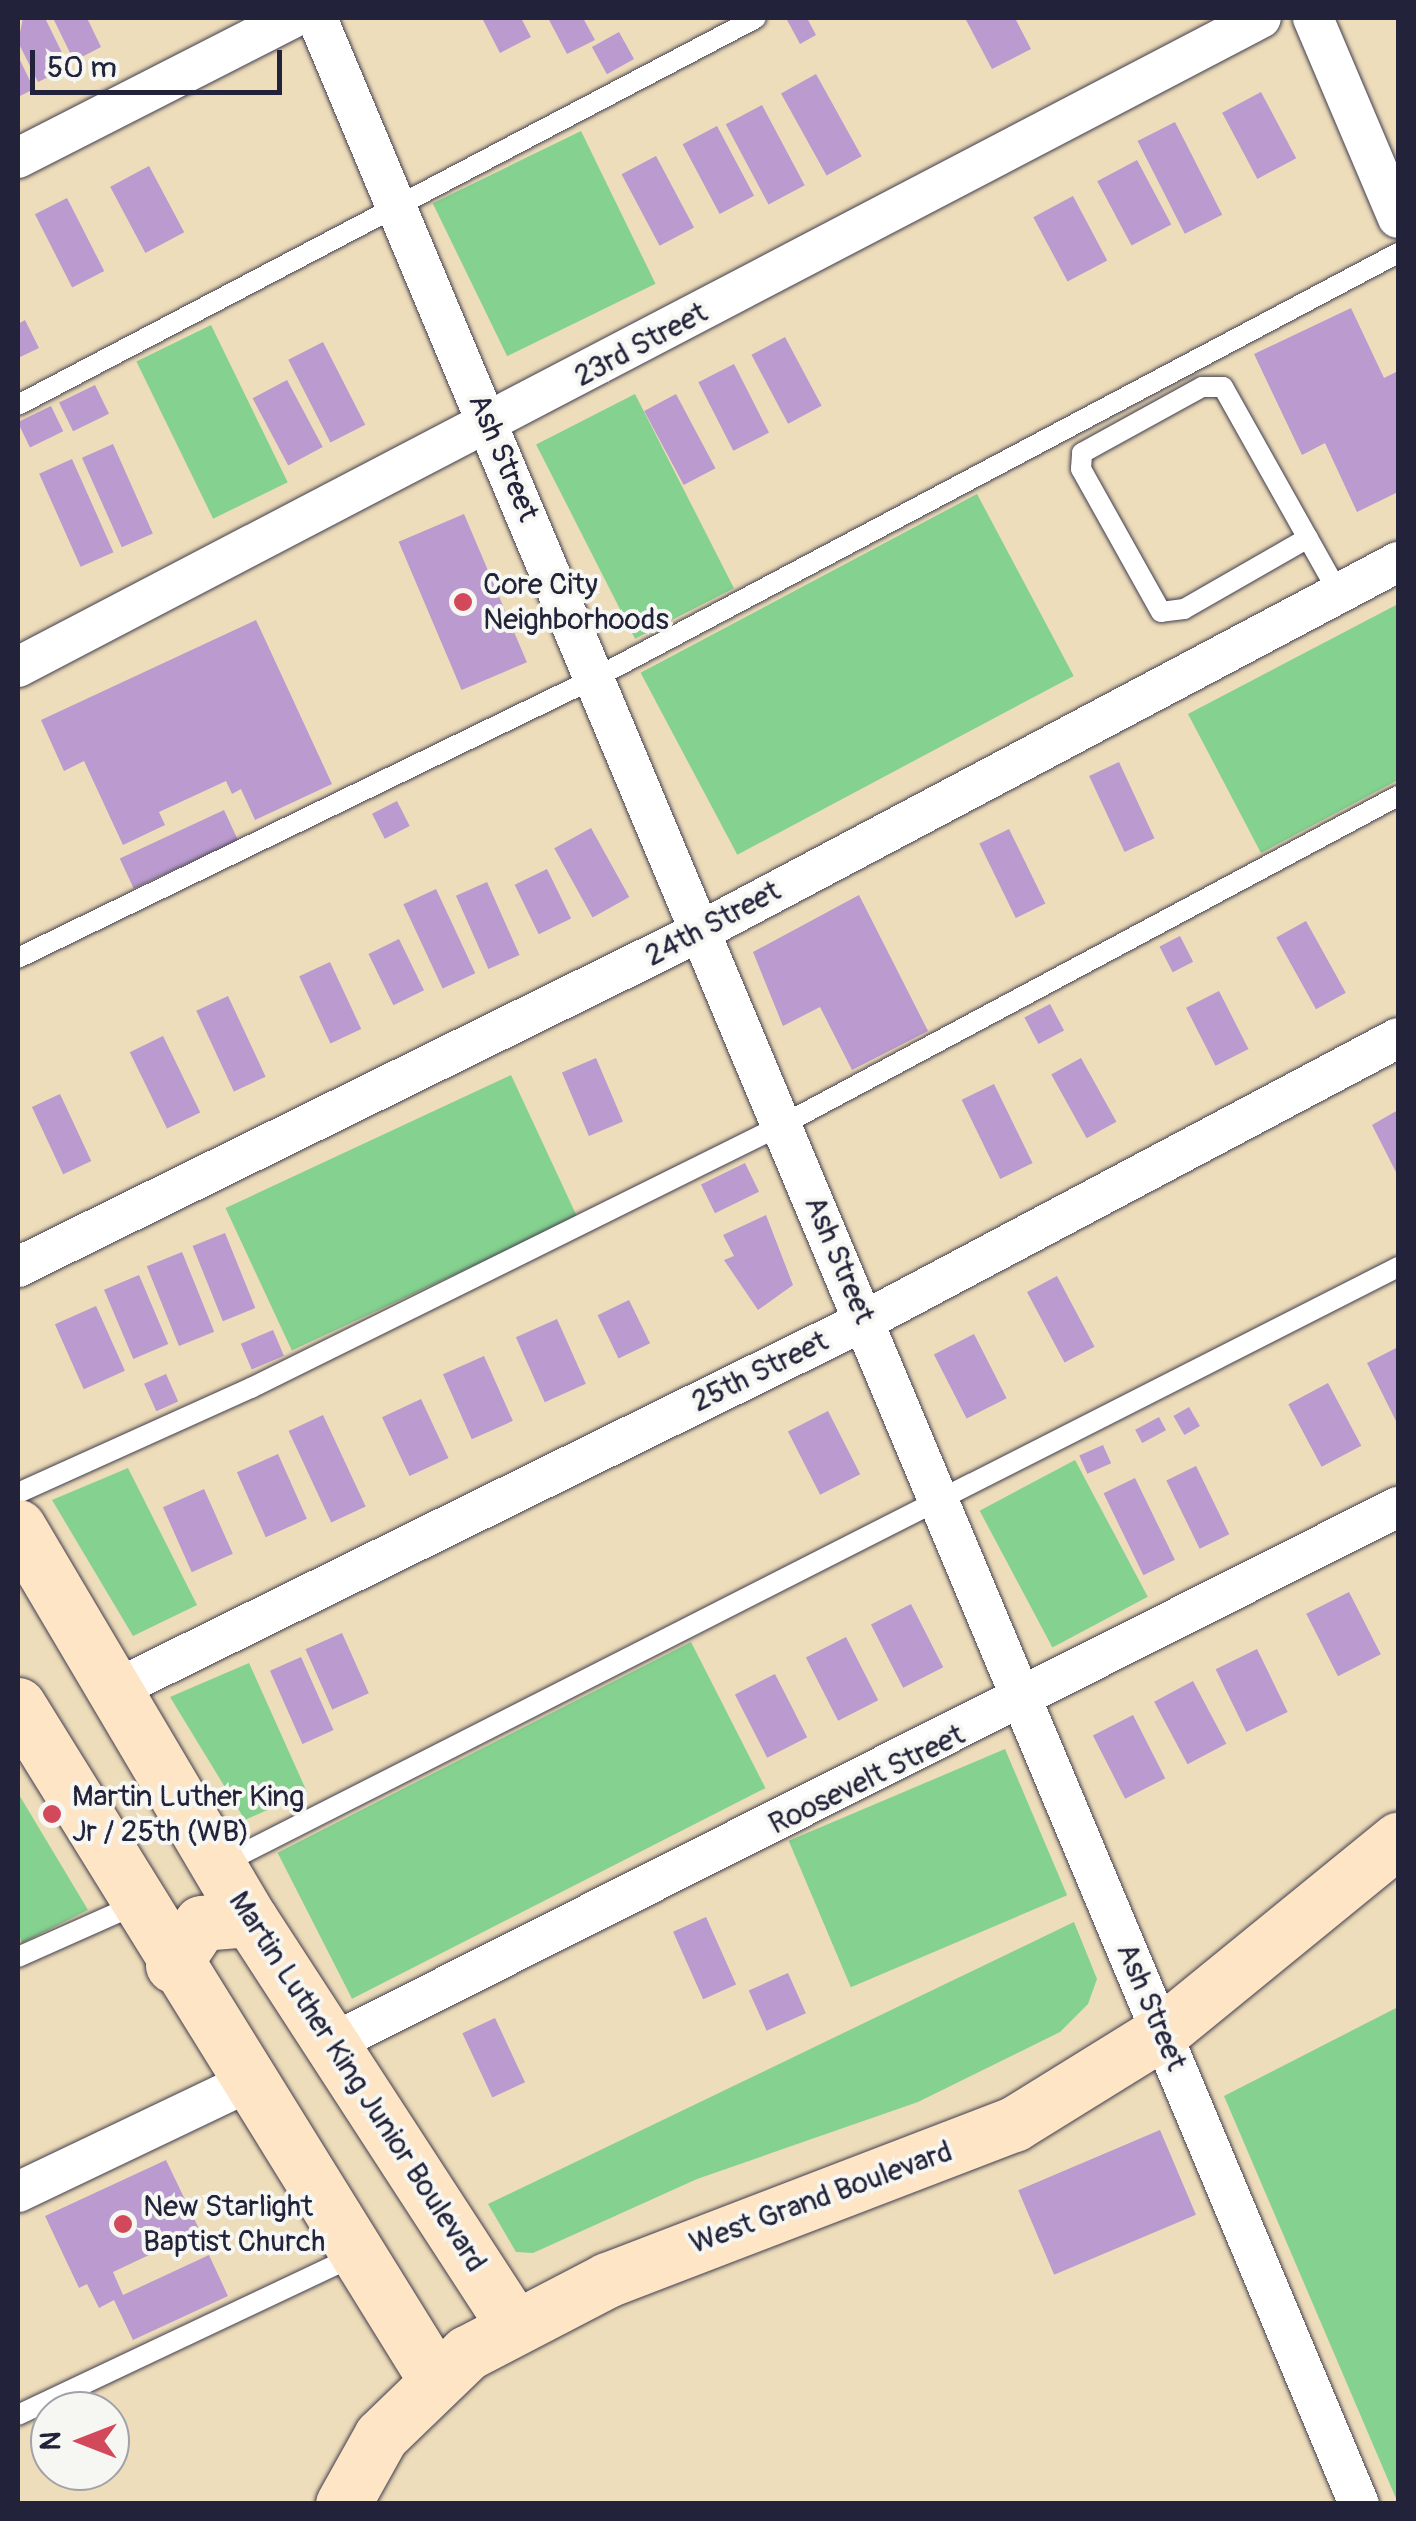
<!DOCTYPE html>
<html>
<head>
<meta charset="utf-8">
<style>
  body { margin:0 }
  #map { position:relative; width:1416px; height:2521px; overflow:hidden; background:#eeddba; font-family:Pangolin,sans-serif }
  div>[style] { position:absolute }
  .green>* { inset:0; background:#85d18f; transform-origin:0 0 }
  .building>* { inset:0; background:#bb9acf; transform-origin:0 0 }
  .roads { filter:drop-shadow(0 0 2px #413e4e) drop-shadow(0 0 2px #413e4e) }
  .service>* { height:20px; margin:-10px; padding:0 10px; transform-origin:10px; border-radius:10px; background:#fff }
  .minor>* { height:40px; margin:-20px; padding:0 20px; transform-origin:20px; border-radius:20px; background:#fff }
  .secondary>* { height:55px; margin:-27.5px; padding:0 27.5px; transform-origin:27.5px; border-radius:27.5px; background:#fde5c5 }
  .dots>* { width:28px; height:28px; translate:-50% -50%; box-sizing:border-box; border:5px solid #f6f6f2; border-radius:50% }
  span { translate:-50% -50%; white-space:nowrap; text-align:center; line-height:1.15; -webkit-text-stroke:8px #f6f6f2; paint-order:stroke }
  .street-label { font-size:30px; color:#22223b }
  .poi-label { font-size:30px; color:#22223b }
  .left { translate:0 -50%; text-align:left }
  .frame { position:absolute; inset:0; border:20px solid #22223b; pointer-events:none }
  .north { position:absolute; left:30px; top:2391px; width:100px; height:100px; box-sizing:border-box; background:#f6f6f2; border:2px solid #a1a1a9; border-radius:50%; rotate:270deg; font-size:28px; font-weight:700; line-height:40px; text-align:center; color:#22223b }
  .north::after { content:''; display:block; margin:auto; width:35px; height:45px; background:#d1495b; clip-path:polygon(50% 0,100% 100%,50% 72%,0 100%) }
  .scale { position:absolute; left:30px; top:50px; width:252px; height:45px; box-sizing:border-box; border:5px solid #22223b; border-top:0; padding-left:12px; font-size:30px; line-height:35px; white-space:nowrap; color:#22223b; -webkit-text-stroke:8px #f6f6f2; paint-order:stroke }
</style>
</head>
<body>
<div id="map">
  <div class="green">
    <i style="left:581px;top:131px;width:170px;height:165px;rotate:64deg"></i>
    <i style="left:211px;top:325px;width:175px;height:83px;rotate:64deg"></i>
    <i style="left:635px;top:394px;width:218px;height:111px;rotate:63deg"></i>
    <i style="left:977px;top:494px;width:206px;height:381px;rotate:62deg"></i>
    <i style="clip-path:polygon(1398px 604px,1398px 780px,1261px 853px,1188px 714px)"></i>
    <i style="left:511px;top:1075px;width:157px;height:315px;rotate:65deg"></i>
    <i style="left:1075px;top:1460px;width:155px;height:108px;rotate:62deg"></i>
    <i style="clip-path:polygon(128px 1468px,197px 1605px,133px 1636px,52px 1500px)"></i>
    <i style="left:691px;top:1642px;width:164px;height:464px;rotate:63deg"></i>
    <i style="clip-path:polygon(249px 1663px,307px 1792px,245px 1820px,170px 1697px)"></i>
    <i style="left:1005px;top:1749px;width:159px;height:235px;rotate:67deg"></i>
    <i style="clip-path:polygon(18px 1793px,88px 1910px,22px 1943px,18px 1933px)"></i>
    <i style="clip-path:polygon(1074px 1922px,1097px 1979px,1088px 2004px,1060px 2032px,918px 2102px,697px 2179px,533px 2253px,516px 2252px,488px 2204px)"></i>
    <i style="clip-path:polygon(1398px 2007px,1398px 2503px,1224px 2096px)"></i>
  </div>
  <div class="building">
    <i style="clip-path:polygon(23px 18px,45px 18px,69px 67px,38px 82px,18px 42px)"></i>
    <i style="clip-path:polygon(53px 18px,87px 18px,101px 47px,74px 61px)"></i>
    <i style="clip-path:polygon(482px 18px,521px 18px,531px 37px,500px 53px)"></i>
    <i style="clip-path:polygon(548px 18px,583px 18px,595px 40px,567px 54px)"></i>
    <i style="clip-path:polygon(786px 18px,807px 18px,816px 35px,800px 44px)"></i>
    <i style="clip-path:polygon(965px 18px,1015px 18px,1031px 49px,992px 69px)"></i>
    <i style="left:619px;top:32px;width:31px;height:31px;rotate:61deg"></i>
    <i style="clip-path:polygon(18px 56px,34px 89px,18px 97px)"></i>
    <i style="left:816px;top:74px;width:94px;height:40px;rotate:61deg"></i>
    <i style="left:1261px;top:92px;width:75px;height:44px;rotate:62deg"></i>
    <i style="left:762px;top:105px;width:91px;height:41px;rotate:62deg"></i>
    <i style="left:1175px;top:122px;width:104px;height:42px;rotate:63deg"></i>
    <i style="left:717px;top:126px;width:79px;height:39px;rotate:62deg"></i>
    <i style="left:656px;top:156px;width:81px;height:39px;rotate:62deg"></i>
    <i style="left:1137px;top:160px;width:73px;height:45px;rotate:62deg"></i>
    <i style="left:149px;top:166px;width:75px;height:44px;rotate:62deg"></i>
    <i style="left:1073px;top:196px;width:73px;height:45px;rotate:62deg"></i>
    <i style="left:67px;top:198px;width:82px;height:36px;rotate:63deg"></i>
    <i style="clip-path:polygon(1351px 308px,1384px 378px,1398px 371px,1398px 492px,1357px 512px,1325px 443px,1302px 455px,1254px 354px)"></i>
    <i style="clip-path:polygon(25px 320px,39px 348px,18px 358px,18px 324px)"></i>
    <i style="left:785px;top:337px;width:78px;height:38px;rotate:62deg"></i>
    <i style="left:323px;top:342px;width:93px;height:39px;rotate:63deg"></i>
    <i style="left:734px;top:364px;width:77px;height:40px;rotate:63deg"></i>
    <i style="left:287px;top:380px;width:76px;height:39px;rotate:62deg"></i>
    <i style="left:95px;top:385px;width:32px;height:40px;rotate:64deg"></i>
    <i style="left:676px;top:394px;width:84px;height:36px;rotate:62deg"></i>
    <i style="left:51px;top:406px;width:28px;height:37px;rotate:64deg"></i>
    <i style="left:113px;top:444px;width:98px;height:34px;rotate:66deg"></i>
    <i style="left:72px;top:459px;width:102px;height:36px;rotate:66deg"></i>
    <i style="left:464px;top:514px;width:161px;height:71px;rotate:67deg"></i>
    <i style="clip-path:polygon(256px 620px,332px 784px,255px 820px,241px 789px,232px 794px,226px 781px,159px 812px,165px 825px,123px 845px,84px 761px,64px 771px,41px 720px)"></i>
    <i style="left:1119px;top:762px;width:84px;height:33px;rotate:65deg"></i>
    <i style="left:397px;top:801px;width:28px;height:28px;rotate:63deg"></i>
    <i style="left:224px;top:810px;width:33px;height:115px;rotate:65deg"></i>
    <i style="left:591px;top:828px;width:79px;height:42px;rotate:61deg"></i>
    <i style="left:1009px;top:829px;width:83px;height:33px;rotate:64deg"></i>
    <i style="left:547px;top:869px;width:55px;height:36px;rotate:64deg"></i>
    <i style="left:487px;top:882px;width:80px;height:34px;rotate:66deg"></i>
    <i style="left:436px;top:889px;width:93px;height:36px;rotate:65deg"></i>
    <i style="clip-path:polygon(859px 895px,928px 1031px,852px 1070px,820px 1007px,783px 1026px,753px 952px)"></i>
    <i style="left:1306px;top:921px;width:82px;height:34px;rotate:61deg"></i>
    <i style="left:1180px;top:936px;width:29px;height:23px;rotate:63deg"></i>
    <i style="left:399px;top:939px;width:57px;height:34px;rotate:64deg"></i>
    <i style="left:330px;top:962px;width:74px;height:34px;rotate:65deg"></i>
    <i style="left:1219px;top:991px;width:65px;height:37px;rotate:63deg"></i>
    <i style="left:228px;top:996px;width:89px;height:35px;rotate:65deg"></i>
    <i style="left:1050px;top:1004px;width:30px;height:29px;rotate:62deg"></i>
    <i style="left:163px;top:1036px;width:85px;height:37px;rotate:64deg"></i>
    <i style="left:596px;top:1058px;width:69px;height:37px;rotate:67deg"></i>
    <i style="left:1081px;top:1058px;width:73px;height:34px;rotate:61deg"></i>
    <i style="left:994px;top:1084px;width:88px;height:36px;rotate:64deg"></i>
    <i style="left:60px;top:1094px;width:74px;height:31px;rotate:65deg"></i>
    <i style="clip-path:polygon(1398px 1110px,1398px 1176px,1372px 1125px)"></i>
    <i style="left:745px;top:1163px;width:32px;height:49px;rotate:64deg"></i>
    <i style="clip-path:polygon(766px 1215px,793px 1285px,758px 1310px,724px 1260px,734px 1256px,723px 1235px)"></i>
    <i style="left:225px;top:1233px;width:81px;height:35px;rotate:68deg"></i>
    <i style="left:182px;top:1252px;width:86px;height:38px;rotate:68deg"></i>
    <i style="left:139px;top:1275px;width:75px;height:38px;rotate:67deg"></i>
    <i style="left:1057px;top:1276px;width:80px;height:34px;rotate:62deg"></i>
    <i style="left:629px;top:1300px;width:48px;height:35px;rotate:64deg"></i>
    <i style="left:96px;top:1306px;width:71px;height:45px;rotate:66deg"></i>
    <i style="left:557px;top:1319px;width:71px;height:45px;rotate:66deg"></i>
    <i style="left:273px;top:1330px;width:28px;height:35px;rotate:67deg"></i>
    <i style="left:974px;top:1334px;width:72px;height:45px;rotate:63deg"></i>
    <i style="clip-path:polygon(1398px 1347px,1398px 1425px,1367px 1363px)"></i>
    <i style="left:484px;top:1356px;width:71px;height:45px;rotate:66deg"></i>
    <i style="left:166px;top:1374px;width:30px;height:24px;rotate:66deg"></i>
    <i style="left:1328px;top:1383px;width:71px;height:45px;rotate:62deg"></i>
    <i style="left:421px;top:1399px;width:65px;height:43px;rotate:65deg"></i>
    <i style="left:1189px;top:1407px;width:22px;height:18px;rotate:60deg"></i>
    <i style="left:828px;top:1411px;width:71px;height:45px;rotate:63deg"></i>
    <i style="left:323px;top:1415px;width:101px;height:38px;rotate:65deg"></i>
    <i style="left:1159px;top:1417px;width:15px;height:27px;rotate:62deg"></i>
    <i style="left:1103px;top:1445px;width:20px;height:26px;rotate:66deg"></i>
    <i style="left:278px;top:1454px;width:71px;height:45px;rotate:66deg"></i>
    <i style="left:1196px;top:1466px;width:76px;height:33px;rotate:64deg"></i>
    <i style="left:1135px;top:1478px;width:91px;height:35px;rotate:64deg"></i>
    <i style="left:204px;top:1489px;width:71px;height:45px;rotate:66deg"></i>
    <i style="left:1349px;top:1592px;width:70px;height:48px;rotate:63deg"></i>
    <i style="left:911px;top:1604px;width:71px;height:45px;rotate:63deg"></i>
    <i style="left:342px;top:1633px;width:66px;height:40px;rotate:66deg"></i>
    <i style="left:846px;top:1637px;width:71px;height:45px;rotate:63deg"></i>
    <i style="left:1257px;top:1649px;width:70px;height:46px;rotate:64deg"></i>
    <i style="left:301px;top:1657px;width:80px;height:34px;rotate:66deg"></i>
    <i style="left:775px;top:1674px;width:71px;height:45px;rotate:63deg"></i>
    <i style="left:1193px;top:1681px;width:71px;height:44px;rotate:62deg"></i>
    <i style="left:1133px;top:1715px;width:71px;height:45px;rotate:63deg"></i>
    <i style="left:706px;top:1917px;width:74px;height:36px;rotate:66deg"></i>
    <i style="left:788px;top:1973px;width:44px;height:43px;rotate:66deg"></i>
    <i style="left:495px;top:2018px;width:71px;height:36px;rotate:65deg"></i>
    <i style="left:1160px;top:2130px;width:92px;height:154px;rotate:67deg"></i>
    <i style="clip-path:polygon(166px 2160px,200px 2231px,113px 2272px,123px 2295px,209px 2255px,228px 2296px,133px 2340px,114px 2300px,99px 2308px,87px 2284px,79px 2288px,45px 2216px)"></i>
  </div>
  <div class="roads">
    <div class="service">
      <i style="left:18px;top:405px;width:833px;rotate:-27.67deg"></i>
      <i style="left:1308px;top:538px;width:143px;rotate:150.2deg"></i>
      <i style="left:1184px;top:609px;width:23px;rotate:173deg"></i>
      <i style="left:1161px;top:612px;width:164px;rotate:-119.2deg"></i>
      <i style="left:1081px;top:469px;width:16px;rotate:-86deg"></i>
      <i style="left:1082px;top:453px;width:137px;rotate:-28.8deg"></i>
      <i style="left:1202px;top:387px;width:21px"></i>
      <i style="left:1223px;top:387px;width:237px;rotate:60.7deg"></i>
      <i style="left:18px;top:958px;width:641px;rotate:-25.89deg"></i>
      <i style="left:595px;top:678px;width:909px;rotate:-27.89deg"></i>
      <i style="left:18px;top:1493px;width:256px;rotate:-24.3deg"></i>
      <i style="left:251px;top:1388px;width:593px;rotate:-26.35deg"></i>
      <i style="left:782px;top:1125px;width:698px;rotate:-28.11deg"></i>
      <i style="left:220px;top:1865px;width:1321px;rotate:-26.91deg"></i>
      <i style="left:18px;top:1957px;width:130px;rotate:-24deg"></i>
      <i style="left:18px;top:2415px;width:372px;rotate:-25.3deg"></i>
    </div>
    <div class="minor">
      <i style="left:317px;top:18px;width:2696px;rotate:67.26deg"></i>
      <i style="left:1313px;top:18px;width:217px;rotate:67deg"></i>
      <i style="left:18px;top:158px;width:309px;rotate:-27deg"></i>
      <i style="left:18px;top:667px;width:1402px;rotate:-27.57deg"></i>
      <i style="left:18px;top:1267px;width:761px;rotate:-26.19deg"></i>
      <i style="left:701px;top:931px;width:789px;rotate:-27.9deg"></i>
      <i style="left:114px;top:1690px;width:836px;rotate:-26.2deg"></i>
      <i style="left:864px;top:1321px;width:604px;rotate:-27.92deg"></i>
      <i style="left:331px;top:2044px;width:1195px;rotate:-26.72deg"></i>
      <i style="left:18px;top:2192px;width:254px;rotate:-25.5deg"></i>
    </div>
    <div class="secondary">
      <i style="left:18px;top:1527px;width:456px;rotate:59.4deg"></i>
      <i style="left:250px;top:1919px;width:484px;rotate:57deg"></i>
      <i style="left:18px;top:1705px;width:790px;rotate:58.24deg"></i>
      <i style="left:173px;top:1965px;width:50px;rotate:-56.3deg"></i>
      <i style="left:201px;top:1923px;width:49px;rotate:-4.7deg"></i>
      <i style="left:343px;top:2504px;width:78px;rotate:-60.8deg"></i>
      <i style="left:381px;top:2436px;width:120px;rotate:-44deg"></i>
      <i style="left:467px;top:2353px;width:158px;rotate:-27.5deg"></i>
      <i style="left:607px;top:2280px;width:436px;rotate:-21deg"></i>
      <i style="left:1014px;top:2124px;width:173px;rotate:-31.8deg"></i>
      <i style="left:1161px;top:2033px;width:306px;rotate:-39.2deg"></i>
    </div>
  </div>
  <div class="dots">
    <i style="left:463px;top:602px;background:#d1495b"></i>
    <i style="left:52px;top:1814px;background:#d1495b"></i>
    <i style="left:123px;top:2224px;background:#d1495b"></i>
  </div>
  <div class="street-label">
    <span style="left:641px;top:345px;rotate:-28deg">23rd Street</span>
    <span style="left:503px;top:458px;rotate:67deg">Ash Street</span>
    <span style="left:713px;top:924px;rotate:-28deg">24th Street</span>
    <span style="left:839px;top:1260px;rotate:67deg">Ash Street</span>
    <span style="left:760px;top:1372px;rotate:-26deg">25th Street</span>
    <span style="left:867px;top:1780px;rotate:-26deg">Roosevelt Street</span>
    <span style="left:1151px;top:2007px;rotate:67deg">Ash Street</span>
    <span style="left:357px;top:2082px;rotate:57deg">Martin Luther King Junior Boulevard</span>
    <span style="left:821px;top:2198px;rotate:-20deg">West Grand Boulevard</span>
  </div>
  <div class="poi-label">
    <span class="left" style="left:483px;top:602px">Core City<br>Neighborhoods</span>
    <span class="left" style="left:72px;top:1814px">Martin Luther King<br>Jr / 25th (WB)</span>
    <span class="left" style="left:143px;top:2224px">New Starlight<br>Baptist Church</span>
  </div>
  <div class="frame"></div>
  <div class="north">N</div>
  <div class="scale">50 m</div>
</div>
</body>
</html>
